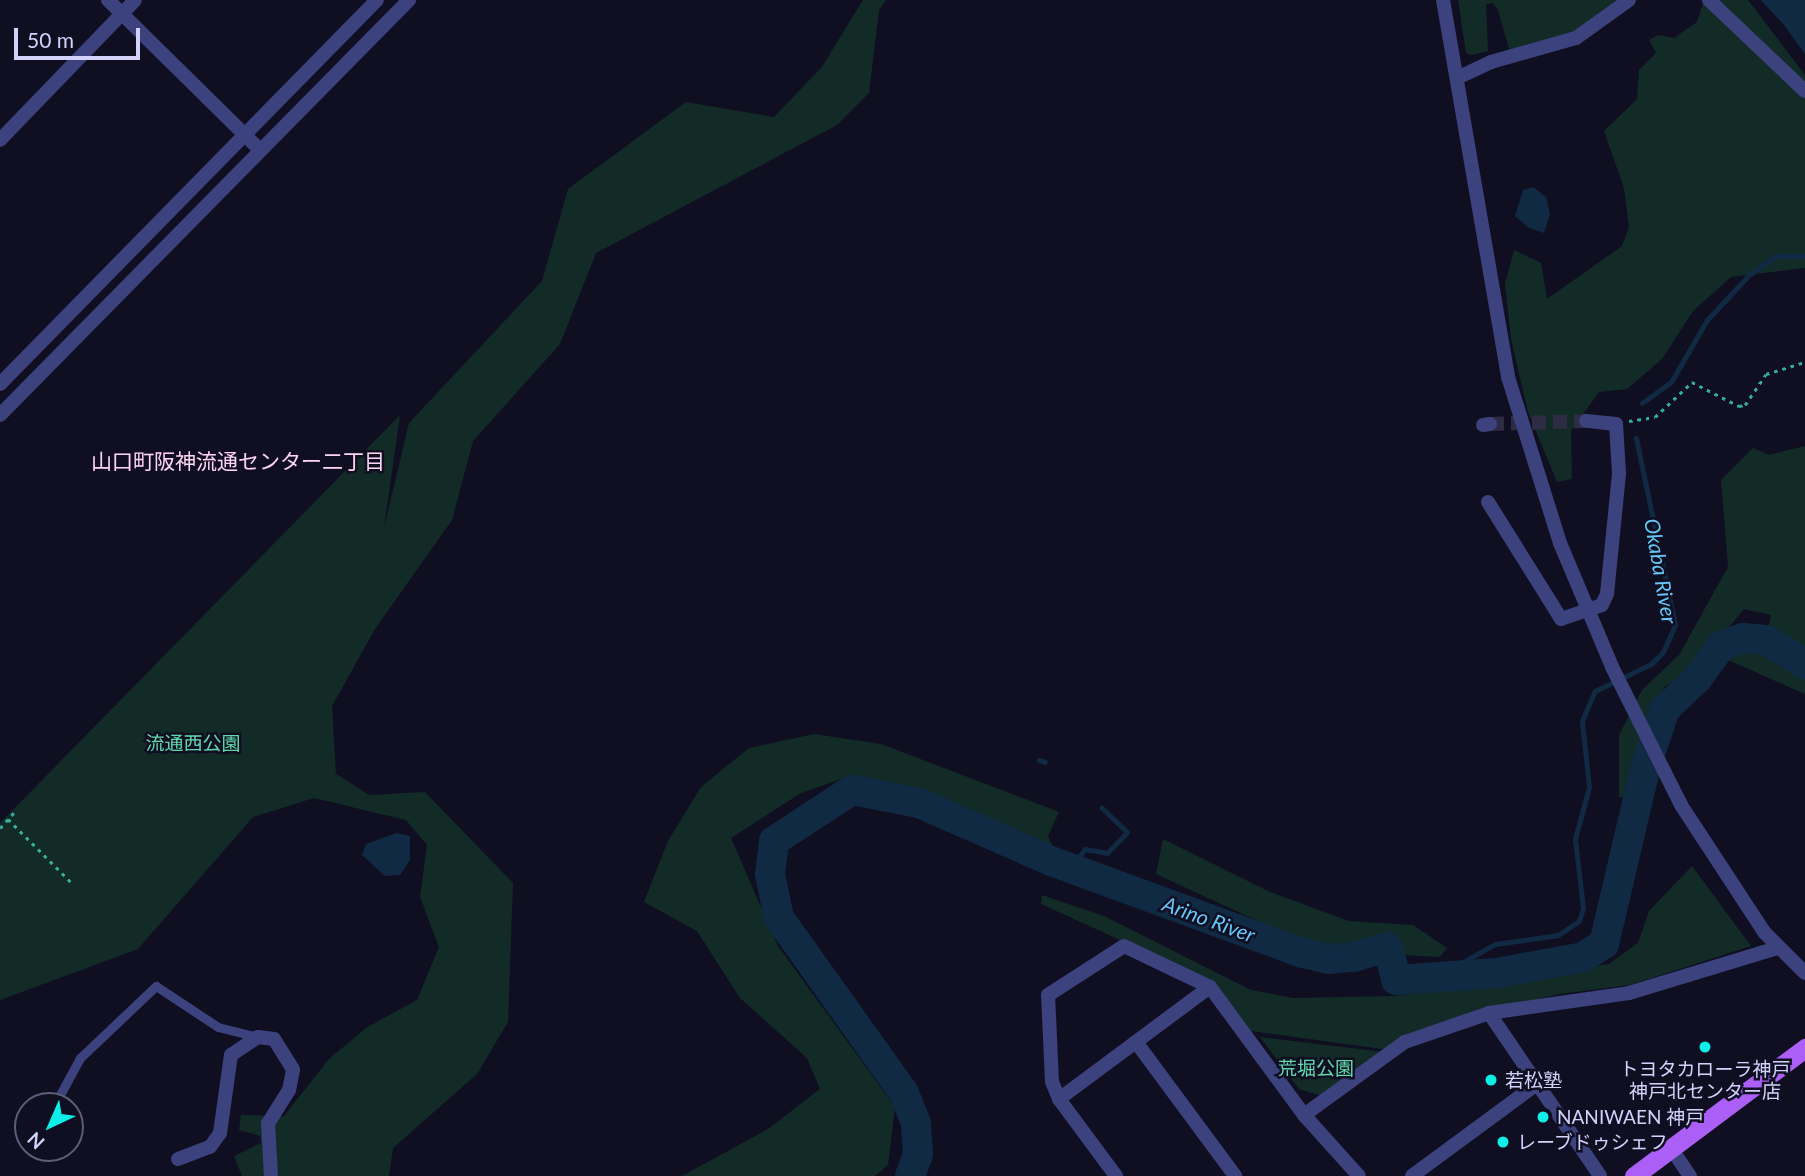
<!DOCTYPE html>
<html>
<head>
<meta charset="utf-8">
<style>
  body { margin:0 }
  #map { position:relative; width:1805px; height:1176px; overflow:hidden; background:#100f22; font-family:Lato,"Noto Sans JP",sans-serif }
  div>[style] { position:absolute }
  .green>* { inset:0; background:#122b27 }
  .water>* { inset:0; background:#102a44 }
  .stream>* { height:5px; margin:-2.5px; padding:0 2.5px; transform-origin:2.5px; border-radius:2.5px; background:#102a44 }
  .river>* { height:30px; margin:-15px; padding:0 15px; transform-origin:15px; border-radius:15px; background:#102a44 }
  .minor-tunnel>* { height:14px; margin-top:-7px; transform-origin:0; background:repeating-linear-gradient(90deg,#2d2c43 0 14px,transparent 0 21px) }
  .path>* { height:2.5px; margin-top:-1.25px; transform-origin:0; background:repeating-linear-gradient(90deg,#35ae97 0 3.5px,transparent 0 8.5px) }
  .service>* { height:9px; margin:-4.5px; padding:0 4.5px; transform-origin:4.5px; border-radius:4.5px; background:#3c427e }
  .minor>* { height:14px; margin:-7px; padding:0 7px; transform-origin:7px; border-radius:7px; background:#3c427e }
  .tertiary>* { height:14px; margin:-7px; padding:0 7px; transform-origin:7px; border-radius:7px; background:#3c427e }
  .primary>* { height:19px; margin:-9.5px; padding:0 9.5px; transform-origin:9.5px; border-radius:9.5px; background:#ab5ff6 }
  .dots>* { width:19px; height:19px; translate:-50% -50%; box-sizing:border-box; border:4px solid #100f22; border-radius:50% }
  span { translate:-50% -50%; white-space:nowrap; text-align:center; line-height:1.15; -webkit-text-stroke:5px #100f22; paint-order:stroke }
  .park-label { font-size:19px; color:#62d9ac }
  .poi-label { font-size:19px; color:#d2d2fd }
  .left { translate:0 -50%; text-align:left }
  .neighbourhood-label { font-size:21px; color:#fdd4f3 }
  .water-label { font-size:21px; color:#66c6f7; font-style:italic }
  .north { position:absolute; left:14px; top:1092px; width:70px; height:70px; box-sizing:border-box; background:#100f22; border:2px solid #5e5d7a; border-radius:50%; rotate:224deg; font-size:19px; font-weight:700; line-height:28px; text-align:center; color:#d2d2fd }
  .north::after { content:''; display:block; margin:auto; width:24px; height:32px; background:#0deee9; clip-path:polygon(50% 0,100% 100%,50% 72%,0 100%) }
  .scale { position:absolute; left:14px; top:28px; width:126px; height:32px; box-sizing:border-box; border:4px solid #d2d2fd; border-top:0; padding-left:9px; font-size:21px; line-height:24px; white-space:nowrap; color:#d2d2fd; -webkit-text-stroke:5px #100f22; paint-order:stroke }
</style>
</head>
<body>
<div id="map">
  <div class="green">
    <i style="clip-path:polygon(863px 0,886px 0,879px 10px,869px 93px,837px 125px,596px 253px,560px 344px,473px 441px,452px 520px,375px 629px,332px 706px,336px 774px,369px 795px,425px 792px,513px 883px,508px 1022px,477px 1074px,393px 1148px,389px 1176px,242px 1176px,234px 1156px,261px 1143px,260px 1136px,239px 1130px,241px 1115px,284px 1116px,329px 1059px,366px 1028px,417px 1000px,439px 947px,420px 897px,427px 845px,406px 820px,314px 798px,253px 817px,138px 949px,0 1000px,0 823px,400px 415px,384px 528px,409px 423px,542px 281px,568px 189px,686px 102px,774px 117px,822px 67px)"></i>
    <i style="clip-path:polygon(1458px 0,1617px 0,1575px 33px,1510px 52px,1498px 10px,1493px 3px,1486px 4px,1488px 51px,1471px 55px,1466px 53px)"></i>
    <i style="clip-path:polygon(1704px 0,1748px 0,1805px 75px,1805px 268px,1731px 277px,1693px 311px,1662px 359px,1627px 389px,1599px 392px,1571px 431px,1572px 479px,1557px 482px,1528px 412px,1511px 339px,1505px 284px,1514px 250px,1541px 263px,1547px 299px,1622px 246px,1629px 227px,1624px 188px,1604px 131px,1637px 99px,1639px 70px,1656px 53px,1649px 40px,1658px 35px,1674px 38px,1697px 22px)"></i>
    <i style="clip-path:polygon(1805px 446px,1805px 694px,1724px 658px,1739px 632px,1768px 630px,1771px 615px,1744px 609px,1692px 673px,1664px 687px,1632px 798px,1619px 797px,1619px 735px,1642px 690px,1679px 655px,1728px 567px,1721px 480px,1753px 448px,1769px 455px)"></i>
    <i style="clip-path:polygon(814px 734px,881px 744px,1059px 812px,1048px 836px,1055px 852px,910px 793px,850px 776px,801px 793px,731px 838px,778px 946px,895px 1107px,888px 1165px,875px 1176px,682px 1176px,768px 1129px,820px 1089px,807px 1058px,740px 998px,697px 931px,644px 902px,668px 841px,701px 787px,749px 748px)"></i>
    <i style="clip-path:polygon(1163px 839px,1270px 892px,1349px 921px,1413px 925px,1447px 948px,1440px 957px,1323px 951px,1156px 874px)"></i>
    <i style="clip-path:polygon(1692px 866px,1751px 946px,1630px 985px,1559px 994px,1436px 1024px,1389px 1050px,1251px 1031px,1212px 982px,1041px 904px,1042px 895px,1104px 916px,1251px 990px,1293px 998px,1394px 996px,1609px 964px,1638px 943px,1649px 911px)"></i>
    <i style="clip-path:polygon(1260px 1037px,1384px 1052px,1322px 1096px,1299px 1089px)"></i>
  </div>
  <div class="water">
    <i style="clip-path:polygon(1761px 0,1805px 0,1805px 54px,1784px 25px)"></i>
    <i style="clip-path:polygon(1533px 187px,1546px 197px,1550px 214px,1544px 233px,1529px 228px,1515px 216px,1523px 190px)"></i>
    <i style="clip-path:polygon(397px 833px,410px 836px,410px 860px,400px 875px,385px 876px,362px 855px,366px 844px)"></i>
  </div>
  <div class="stream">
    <i style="left:1642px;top:403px;width:36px;rotate:-36deg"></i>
    <i style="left:1671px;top:382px;width:72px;rotate:-59.9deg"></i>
    <i style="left:1707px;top:320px;width:62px;rotate:-47deg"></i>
    <i style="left:1749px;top:275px;width:32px;rotate:-36deg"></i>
    <i style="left:1775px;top:256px;width:30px"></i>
    <i style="left:1039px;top:760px;width:6px;rotate:18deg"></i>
    <i style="left:1071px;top:868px;width:24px;rotate:-54deg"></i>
    <i style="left:1085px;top:849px;width:22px;rotate:10deg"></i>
    <i style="left:1107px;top:853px;width:29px;rotate:-46deg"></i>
    <i style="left:1127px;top:832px;width:35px;rotate:-136deg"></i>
    <i style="left:1436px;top:977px;width:68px;rotate:-29.2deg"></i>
    <i style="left:1495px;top:944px;width:64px;rotate:-8.1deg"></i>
    <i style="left:1558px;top:935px;width:25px;rotate:-34deg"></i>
    <i style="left:1579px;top:921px;width:14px;rotate:-73deg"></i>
    <i style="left:1583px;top:908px;width:69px;rotate:-96.6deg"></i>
    <i style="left:1575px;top:839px;width:54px;rotate:-74.9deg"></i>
    <i style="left:1589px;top:787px;width:66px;rotate:-96.1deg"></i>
    <i style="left:1582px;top:721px;width:33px;rotate:-67deg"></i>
    <i style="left:1595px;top:691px;width:62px;rotate:-25.7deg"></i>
    <i style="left:1651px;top:664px;width:17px;rotate:-45deg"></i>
    <i style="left:1663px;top:652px;width:30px;rotate:-66deg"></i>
    <i style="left:1675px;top:625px;width:191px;rotate:-101.8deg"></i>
  </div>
  <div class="river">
    <i style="left:910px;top:1176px;width:23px;rotate:-70deg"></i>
    <i style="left:918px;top:1154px;width:31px;rotate:-94deg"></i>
    <i style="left:916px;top:1123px;width:32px;rotate:-112deg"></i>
    <i style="left:904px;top:1093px;width:215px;rotate:-125.5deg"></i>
    <i style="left:779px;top:918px;width:45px;rotate:-101.6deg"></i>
    <i style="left:770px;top:874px;width:33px;rotate:-83deg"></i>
    <i style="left:774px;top:841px;width:93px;rotate:-33.2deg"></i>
    <i style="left:852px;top:790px;width:68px;rotate:11deg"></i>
    <i style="left:919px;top:803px;width:144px;rotate:23.7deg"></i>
    <i style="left:1051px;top:861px;width:268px;rotate:20.1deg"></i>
    <i style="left:1303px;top:953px;width:26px;rotate:13deg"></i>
    <i style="left:1328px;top:959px;width:25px;rotate:-5deg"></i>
    <i style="left:1353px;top:957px;width:36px;rotate:-16deg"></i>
    <i style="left:1388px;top:947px;width:34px;rotate:76deg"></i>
    <i style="left:1396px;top:980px;width:101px;rotate:-4deg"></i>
    <i style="left:1497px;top:973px;width:87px;rotate:-10.5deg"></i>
    <i style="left:1583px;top:957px;width:25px;rotate:-32deg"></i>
    <i style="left:1604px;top:944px;width:180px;rotate:-76.8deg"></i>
    <i style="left:1645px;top:769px;width:63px;rotate:-71.6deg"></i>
    <i style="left:1665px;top:709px;width:44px;rotate:-43.2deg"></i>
    <i style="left:1697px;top:679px;width:41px;rotate:-54deg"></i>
    <i style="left:1721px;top:646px;width:23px;rotate:-20deg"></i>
    <i style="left:1743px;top:638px;width:23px;rotate:5deg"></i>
    <i style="left:1766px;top:640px;width:46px;rotate:31.6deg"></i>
  </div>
  <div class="minor-tunnel">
    <i style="left:1490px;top:424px;width:96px;rotate:-1.8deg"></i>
  </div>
  <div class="path">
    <i style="left:1629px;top:421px;width:26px;rotate:-9deg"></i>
    <i style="left:1655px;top:417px;width:51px;rotate:-43.4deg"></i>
    <i style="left:1692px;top:382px;width:53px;rotate:27.1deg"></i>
    <i style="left:1739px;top:406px;width:6px;rotate:-9deg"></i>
    <i style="left:1745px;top:405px;width:37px;rotate:-56deg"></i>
    <i style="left:1766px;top:374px;width:41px;rotate:-17.1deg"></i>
    <i style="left:8px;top:819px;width:92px;rotate:45deg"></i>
    <i style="left:0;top:828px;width:25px;rotate:-48deg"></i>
  </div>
  <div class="service">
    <i style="left:54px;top:1106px;width:55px;rotate:-61.6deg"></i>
    <i style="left:80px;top:1058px;width:105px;rotate:-43.5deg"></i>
    <i style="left:156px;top:986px;width:74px;rotate:33.5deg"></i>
    <i style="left:218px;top:1027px;width:41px;rotate:14deg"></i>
  </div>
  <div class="minor">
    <i style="left:1709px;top:0;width:132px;rotate:43.5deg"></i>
    <i style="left:1457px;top:78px;width:38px;rotate:-25deg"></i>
    <i style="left:1491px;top:62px;width:88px;rotate:-15.8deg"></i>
    <i style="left:1576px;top:38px;width:65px;rotate:-35.6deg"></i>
    <i style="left:0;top:140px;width:194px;rotate:-46deg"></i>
    <i style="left:1483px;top:425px;width:7px;rotate:-8deg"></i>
    <i style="left:1488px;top:502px;width:138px;rotate:58deg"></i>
    <i style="left:1561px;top:619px;width:43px;rotate:-18.9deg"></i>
    <i style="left:1602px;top:605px;width:12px;rotate:-66deg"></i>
    <i style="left:1607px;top:594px;width:122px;rotate:-84.3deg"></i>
    <i style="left:1619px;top:473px;width:49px;rotate:-93.5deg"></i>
    <i style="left:1616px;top:424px;width:30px;rotate:-174deg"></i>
    <i style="left:1489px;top:1013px;width:197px;rotate:55.7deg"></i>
    <i style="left:1136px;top:1042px;width:167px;rotate:53.5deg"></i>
    <i style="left:1059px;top:1099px;width:188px;rotate:-36.6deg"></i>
    <i style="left:1304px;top:1115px;width:125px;rotate:-35.9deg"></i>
    <i style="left:1405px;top:1042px;width:89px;rotate:-19deg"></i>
    <i style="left:1489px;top:1013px;width:141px;rotate:-8.1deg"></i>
    <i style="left:1629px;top:993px;width:155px;rotate:-16.9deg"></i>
    <i style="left:1671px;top:1148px;width:34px;rotate:56deg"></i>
    <i style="left:178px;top:1159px;width:34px;rotate:-21deg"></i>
    <i style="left:210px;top:1147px;width:17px;rotate:-54deg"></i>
    <i style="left:220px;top:1133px;width:79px;rotate:-82deg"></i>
    <i style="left:231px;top:1055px;width:32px;rotate:-34deg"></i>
    <i style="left:258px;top:1037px;width:16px;rotate:7deg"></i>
    <i style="left:274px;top:1039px;width:36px;rotate:58deg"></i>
    <i style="left:293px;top:1070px;width:20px;rotate:101deg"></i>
    <i style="left:289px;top:1090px;width:39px;rotate:122deg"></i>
    <i style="left:268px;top:1123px;width:53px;rotate:86.8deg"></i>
    <i style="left:1116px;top:1176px;width:96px;rotate:-126.5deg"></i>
    <i style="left:1059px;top:1099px;width:18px;rotate:-112deg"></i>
    <i style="left:1052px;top:1082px;width:87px;rotate:-92.6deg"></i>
    <i style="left:1048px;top:995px;width:90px;rotate:-32.8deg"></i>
    <i style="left:1124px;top:946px;width:95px;rotate:25.5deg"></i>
    <i style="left:1210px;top:987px;width:159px;rotate:53.7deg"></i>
    <i style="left:1304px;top:1115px;width:82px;rotate:48deg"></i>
    <i style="left:1412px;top:1176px;width:155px;rotate:-36.4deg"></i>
  </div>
  <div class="tertiary">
    <i style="left:108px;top:0;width:214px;rotate:44.6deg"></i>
    <i style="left:1443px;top:0;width:383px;rotate:80.2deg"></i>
    <i style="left:1508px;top:377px;width:174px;rotate:72.6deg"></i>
    <i style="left:1560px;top:543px;width:134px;rotate:67.2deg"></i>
    <i style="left:1612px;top:667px;width:154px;rotate:63.4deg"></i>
    <i style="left:1681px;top:805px;width:152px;rotate:56.8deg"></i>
    <i style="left:1764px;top:932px;width:58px;rotate:45deg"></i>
    <i style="left:0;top:384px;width:538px;rotate:-45.53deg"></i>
    <i style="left:0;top:415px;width:583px;rotate:-45.42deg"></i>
  </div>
  <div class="primary">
    <i style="left:1634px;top:1176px;width:214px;rotate:-36.8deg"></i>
  </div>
  <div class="dots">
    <i style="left:1705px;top:1047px;background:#0deee9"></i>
    <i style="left:1491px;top:1080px;background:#0deee9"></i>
    <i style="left:1543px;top:1117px;background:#0deee9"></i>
    <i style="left:1503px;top:1142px;background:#0deee9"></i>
  </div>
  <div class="park-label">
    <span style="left:193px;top:743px">流通西公園</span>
    <span style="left:1316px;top:1068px">荒堀公園</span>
  </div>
  <div class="poi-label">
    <span style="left:1705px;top:1080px">トヨタカローラ神戸<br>神戸北センター店</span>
    <span class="left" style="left:1505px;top:1080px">若松塾</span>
    <span class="left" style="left:1557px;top:1117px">NANIWAEN 神戸</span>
    <span class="left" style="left:1517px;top:1142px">レーブドゥシェフ</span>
  </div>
  <div class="neighbourhood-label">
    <span style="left:238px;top:461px">山口町阪神流通センター二丁目</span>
  </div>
  <div class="water-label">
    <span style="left:1661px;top:571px;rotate:80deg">Okaba River</span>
    <span style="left:1209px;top:919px;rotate:20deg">Arino River</span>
  </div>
  <div class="north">N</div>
  <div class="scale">50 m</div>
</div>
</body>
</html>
